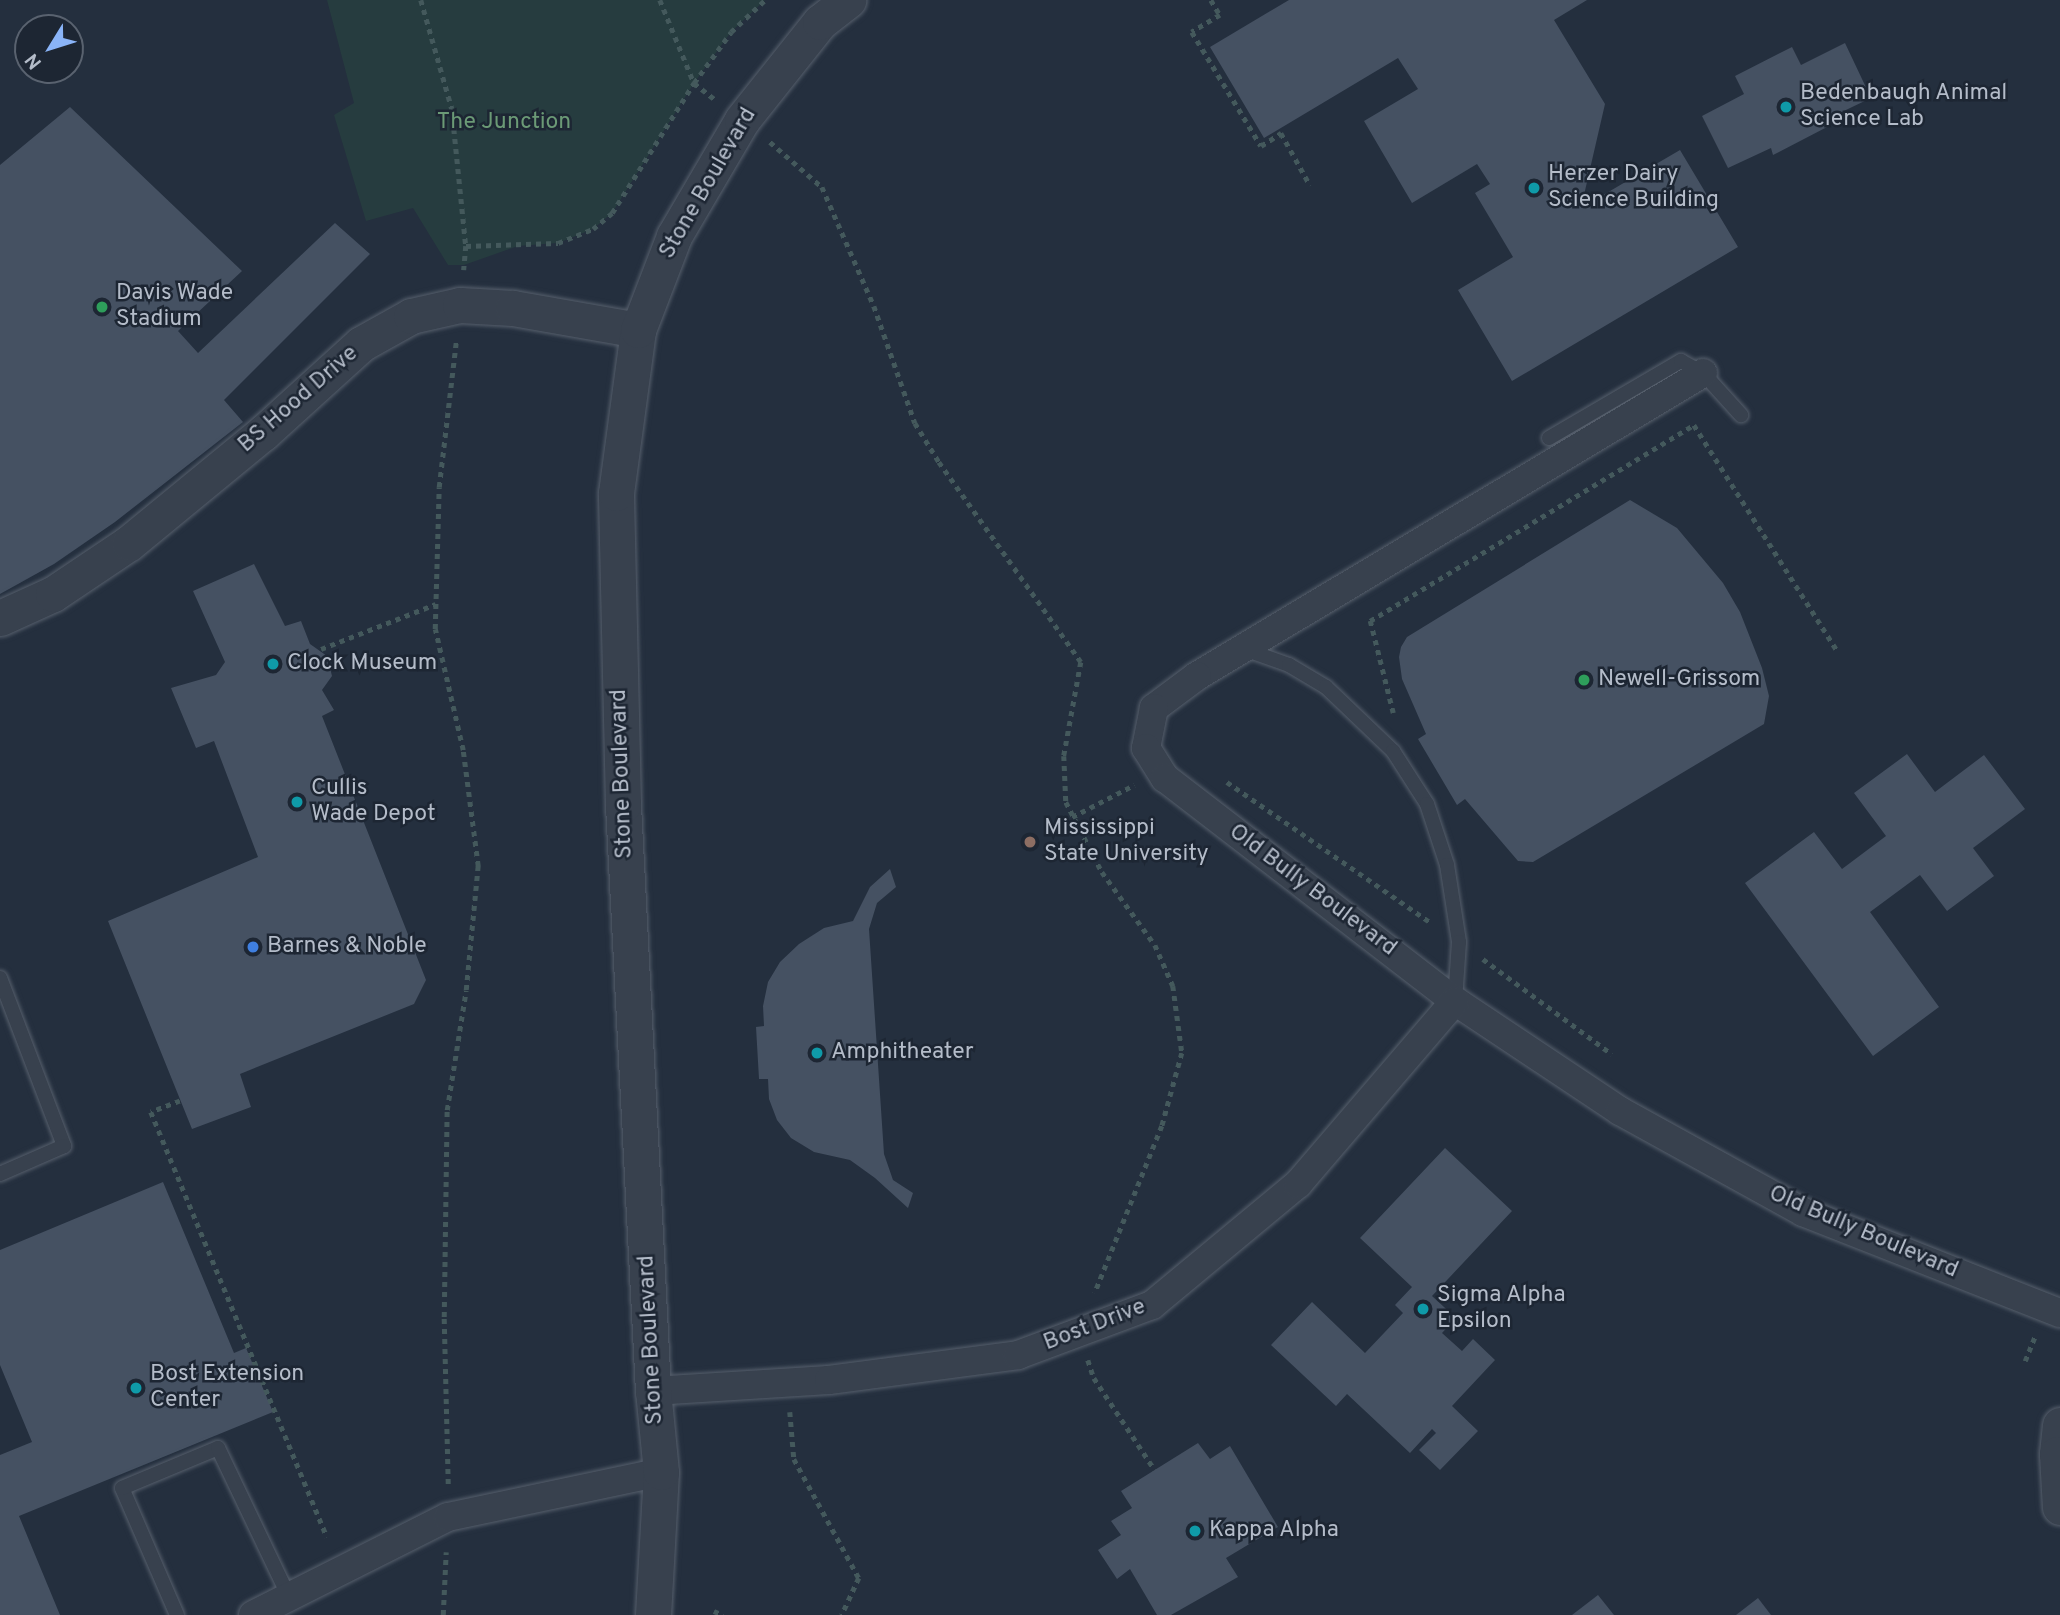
<!DOCTYPE html>
<html>
<head>
<meta charset="utf-8">
<style>
  body { margin:0 }
  #map { position:relative; width:2060px; height:1615px; overflow:hidden; background:#242f3e; font-family:Overpass,sans-serif }
  div>[style] { position:absolute }
  .green>* { inset:0; background:#263c3f }
  .building>* { inset:0; background:#455162 }
  .path>* { height:4.5px; margin-top:-2.25px; transform-origin:0; background:repeating-linear-gradient(90deg,#44595c 0 5px,transparent 0 10px) }
  .roads { filter:drop-shadow(0 0 2px #565f6c) drop-shadow(0 0 2px #565f6c) }
  .service>* { height:14px; margin:-7px; padding:0 7px; transform-origin:7px; border-radius:7px; background:#38414e }
  .minor>* { height:28px; margin:-14px; padding:0 14px; transform-origin:14px; border-radius:14px; background:#38414e }
  .tertiary>* { height:35px; margin:-17.5px; padding:0 17.5px; transform-origin:17.5px; border-radius:17.5px; background:#38414e }
  .dots>* { width:19px; height:19px; translate:-50% -50%; box-sizing:border-box; border:4px solid #1d2633; border-radius:50% }
  span { translate:-50% -50%; white-space:nowrap; text-align:center; line-height:1.15; -webkit-text-stroke:5px #1d2633; paint-order:stroke }
  .poi-label { font-size:23px; color:#b4bcc9 }
  .left { translate:0 -50%; text-align:left }
  .park-label { font-size:23px; color:#6b9a76 }
  .street-label { font-size:23px; color:#b4bcc9 }
  .north { position:absolute; left:14px; top:14px; width:70px; height:70px; box-sizing:border-box; background:#1d2633; border:2px solid #59626f; border-radius:50%; rotate:232deg; font-size:19px; font-weight:700; line-height:28px; text-align:center; color:#b4bcc9 }
  .north::after { content:''; display:block; margin:auto; width:24px; height:32px; background:#8ab4f8; clip-path:polygon(50% 0,100% 100%,50% 72%,0 100%) }
</style>
</head>
<body>
<div id="map">
  <div class="green">
    <i style="clip-path:polygon(327px 0,765px 0,731px 32px,694px 83px,612px 213px,593px 229px,558px 243px,518px 246px,464px 265px,448px 265px,413px 208px,366px 221px,334px 115px,354px 103px)"></i>
  </div>
  <div class="building">
    <i style="clip-path:polygon(1289px 0,1587px 0,1554px 20px,1605px 104px,1581px 208px,1680px 150px,1738px 247px,1512px 381px,1458px 290px,1513px 257px,1475px 193px,1490px 184px,1477px 164px,1412px 203px,1364px 121px,1418px 89px,1398px 58px,1264px 138px,1210px 47px)"></i>
    <i style="clip-path:polygon(1845px 43px,1871px 98px,1825px 120px,1829px 126px,1773px 155px,1771px 148px,1728px 168px,1702px 116px,1744px 94px,1735px 76px,1792px 47px,1801px 65px)"></i>
    <i style="clip-path:polygon(70px 107px,242px 271px,178px 331px,198px 353px,335px 223px,370px 254px,224px 400px,243px 422px,115px 522px,54px 564px,0 594px,0 165px)"></i>
    <i style="clip-path:polygon(1630px 500px,1677px 528px,1723px 583px,1740px 612px,1762px 668px,1769px 696px,1764px 724px,1533px 862px,1518px 861px,1465px 799px,1457px 805px,1418px 739px,1426px 734px,1402px 679px,1399px 657px,1401px 647px,1407px 637px)"></i>
    <i style="clip-path:polygon(254px 564px,285px 626px,301px 621px,310px 644px,327px 656px,332px 676px,322px 690px,334px 710px,322px 716px,426px 980px,414px 1004px,240px 1074px,251px 1107px,192px 1129px,108px 921px,258px 857px,214px 741px,196px 748px,171px 688px,216px 675px,225px 662px,193px 591px)"></i>
    <i style="clip-path:polygon(1907px 754px,1935px 792px,1984px 755px,2025px 809px,1973px 848px,1994px 876px,1947px 911px,1920px 875px,1870px 912px,1939px 1007px,1873px 1056px,1745px 883px,1814px 832px,1842px 869px,1886px 836px,1854px 793px)"></i>
    <i style="clip-path:polygon(890px 869px,896px 887px,877px 903px,869px 929px,884px 1154px,893px 1180px,913px 1193px,908px 1208px,875px 1178px,850px 1160px,814px 1152px,791px 1138px,777px 1120px,769px 1099px,768px 1079px,759px 1079px,756px 1027px,764px 1026px,763px 1006px,768px 982px,780px 962px,799px 944px,824px 928px,853px 921px,870px 887px)"></i>
    <i style="clip-path:polygon(1445px 1148px,1512px 1211px,1432px 1296px,1456px 1318px,1442px 1333px,1462px 1351px,1473px 1339px,1495px 1360px,1452px 1406px,1478px 1431px,1440px 1470px,1419px 1450px,1436px 1433px,1432px 1429px,1410px 1453px,1347px 1394px,1336px 1406px,1271px 1345px,1312px 1302px,1365px 1353px,1403px 1313px,1395px 1305px,1412px 1287px,1360px 1238px)"></i>
    <i style="clip-path:polygon(163px 1182px,234px 1353px,246px 1348px,273px 1412px,19px 1516px,60px 1615px,0 1615px,0 1455px,32px 1442px,0 1365px,0 1250px)"></i>
    <i style="clip-path:polygon(1198px 1443px,1210px 1459px,1230px 1446px,1278px 1527px,1226px 1558px,1238px 1577px,1171px 1615px,1157px 1615px,1130px 1569px,1117px 1579px,1098px 1550px,1121px 1535px,1111px 1521px,1132px 1508px,1121px 1491px)"></i>
    <i style="clip-path:polygon(1598px 1595px,1614px 1615px,1572px 1615px)"></i>
    <i style="clip-path:polygon(1758px 1598px,1771px 1615px,1736px 1615px)"></i>
  </div>
  <div class="path">
    <i style="left:421px;top:0;width:113px;rotate:74.1deg"></i>
    <i style="left:452px;top:109px;width:138px;rotate:84.2deg"></i>
    <i style="left:466px;top:246px;width:24px;rotate:95deg"></i>
    <i style="left:660px;top:0;width:90px;rotate:67.7deg"></i>
    <i style="left:694px;top:83px;width:28px;rotate:38deg"></i>
    <i style="left:1211px;top:0;width:17px;rotate:59deg"></i>
    <i style="left:1220px;top:15px;width:33px;rotate:149deg"></i>
    <i style="left:1192px;top:32px;width:133px;rotate:58.8deg"></i>
    <i style="left:1261px;top:146px;width:24px;rotate:-33deg"></i>
    <i style="left:1281px;top:133px;width:60px;rotate:60.9deg"></i>
    <i style="left:770px;top:142px;width:69px;rotate:40.9deg"></i>
    <i style="left:822px;top:187px;width:130px;rotate:66.4deg"></i>
    <i style="left:874px;top:306px;width:124px;rotate:70.7deg"></i>
    <i style="left:915px;top:423px;width:46px;rotate:58.4deg"></i>
    <i style="left:939px;top:462px;width:245px;rotate:54.6deg"></i>
    <i style="left:1081px;top:662px;width:96px;rotate:100.3deg"></i>
    <i style="left:1064px;top:756px;width:46px;rotate:87.5deg"></i>
    <i style="left:1066px;top:802px;width:79px;rotate:62.8deg"></i>
    <i style="left:1102px;top:872px;width:90px;rotate:54deg"></i>
    <i style="left:1155px;top:945px;width:45px;rotate:66.3deg"></i>
    <i style="left:1173px;top:986px;width:68px;rotate:82.3deg"></i>
    <i style="left:1182px;top:1053px;width:76px;rotate:105.3deg"></i>
    <i style="left:1162px;top:1126px;width:180px;rotate:111.9deg"></i>
    <i style="left:466px;top:246px;width:92px;rotate:-1.9deg"></i>
    <i style="left:558px;top:243px;width:38px;rotate:-22deg"></i>
    <i style="left:593px;top:229px;width:25px;rotate:-40deg"></i>
    <i style="left:612px;top:213px;width:154px;rotate:-57.8deg"></i>
    <i style="left:694px;top:83px;width:63px;rotate:-54deg"></i>
    <i style="left:731px;top:32px;width:47px;rotate:-43.3deg"></i>
    <i style="left:321px;top:649px;width:123px;rotate:-21.4deg"></i>
    <i style="left:1393px;top:713px;width:95px;rotate:-104deg"></i>
    <i style="left:1370px;top:621px;width:379px;rotate:-31.2deg"></i>
    <i style="left:1694px;top:425px;width:267px;rotate:57.6deg"></i>
    <i style="left:1227px;top:782px;width:247px;rotate:34.6deg"></i>
    <i style="left:1072px;top:817px;width:70px;rotate:-27.3deg"></i>
    <i style="left:1483px;top:959px;width:160px;rotate:36.4deg"></i>
    <i style="left:180px;top:1101px;width:31px;rotate:159deg"></i>
    <i style="left:151px;top:1112px;width:460px;rotate:67.5deg"></i>
    <i style="left:1088px;top:1360px;width:19px;rotate:72deg"></i>
    <i style="left:1094px;top:1378px;width:110px;rotate:56.5deg"></i>
    <i style="left:2025px;top:1361px;width:27px;rotate:-68deg"></i>
    <i style="left:790px;top:1412px;width:47px;rotate:85.1deg"></i>
    <i style="left:794px;top:1459px;width:136px;rotate:61.4deg"></i>
    <i style="left:859px;top:1578px;width:41px;rotate:114.7deg"></i>
    <i style="left:448px;top:1484px;width:167px;rotate:-91.4deg"></i>
    <i style="left:444px;top:1317px;width:207px;rotate:-89.2deg"></i>
    <i style="left:447px;top:1110px;width:121px;rotate:-81deg"></i>
    <i style="left:466px;top:990px;width:125px;rotate:-84.5deg"></i>
    <i style="left:478px;top:866px;width:117px;rotate:-97.4deg"></i>
    <i style="left:463px;top:750px;width:124px;rotate:-103deg"></i>
    <i style="left:435px;top:629px;width:142px;rotate:-88.4deg"></i>
    <i style="left:439px;top:487px;width:146px;rotate:-83.3deg"></i>
    <i style="left:714px;top:1611px;width:10px;rotate:24deg"></i>
    <i style="left:443px;top:1615px;width:63px;rotate:-87.3deg"></i>
  </div>
  <div class="roads">
    <div class="service">
      <i style="left:1549px;top:438px;width:153px;rotate:-30.3deg"></i>
      <i style="left:1681px;top:361px;width:25px;rotate:29deg"></i>
      <i style="left:1703px;top:373px;width:57px;rotate:47.9deg"></i>
      <i style="left:1241px;top:648px;width:51px;rotate:19.5deg"></i>
      <i style="left:1289px;top:665px;width:43px;rotate:30.7deg"></i>
      <i style="left:1326px;top:687px;width:93px;rotate:43.7deg"></i>
      <i style="left:1393px;top:751px;width:63px;rotate:57.3deg"></i>
      <i style="left:1427px;top:804px;width:64px;rotate:71.8deg"></i>
      <i style="left:1447px;top:865px;width:78px;rotate:81.1deg"></i>
      <i style="left:1459px;top:942px;width:59px;rotate:93.9deg"></i>
      <i style="left:0;top:978px;width:180px;rotate:69.1deg"></i>
      <i style="left:64px;top:1146px;width:70px;rotate:156.4deg"></i>
      <i style="left:177px;top:1615px;width:138px;rotate:-113.4deg"></i>
      <i style="left:122px;top:1488px;width:104px;rotate:-22.6deg"></i>
      <i style="left:218px;top:1448px;width:165px;rotate:64.5deg"></i>
    </div>
    <div class="minor">
      <i style="left:1703px;top:373px;width:590px;rotate:149.09deg"></i>
      <i style="left:1197px;top:676px;width:54px;rotate:143.3deg"></i>
      <i style="left:1154px;top:708px;width:41px;rotate:101.3deg"></i>
      <i style="left:1146px;top:748px;width:36px;rotate:58deg"></i>
      <i style="left:1165px;top:778px;width:366px;rotate:37.6deg"></i>
      <i style="left:1455px;top:1001px;width:198px;rotate:33.7deg"></i>
      <i style="left:1620px;top:1111px;width:209px;rotate:28.9deg"></i>
      <i style="left:1803px;top:1212px;width:276px;rotate:21.5deg"></i>
      <i style="left:653px;top:1391px;width:176px;rotate:-3.6deg"></i>
      <i style="left:829px;top:1380px;width:191px;rotate:-7.5deg"></i>
      <i style="left:1018px;top:1355px;width:143px;rotate:-20.5deg"></i>
      <i style="left:1152px;top:1305px;width:190px;rotate:-39.7deg"></i>
      <i style="left:1298px;top:1184px;width:241px;rotate:-49.4deg"></i>
      <i style="left:253px;top:1615px;width:218px;rotate:-26.7deg"></i>
      <i style="left:448px;top:1517px;width:218px;rotate:-11.9deg"></i>
    </div>
    <div class="tertiary">
      <i style="left:0;top:618px;width:58px;rotate:-24.4deg"></i>
      <i style="left:53px;top:594px;width:92px;rotate:-33.9deg"></i>
      <i style="left:129px;top:543px;width:173px;rotate:-39.4deg"></i>
      <i style="left:263px;top:433px;width:132px;rotate:-42.2deg"></i>
      <i style="left:361px;top:344px;width:57px;rotate:-29.2deg"></i>
      <i style="left:411px;top:316px;width:50px;rotate:-12.7deg"></i>
      <i style="left:460px;top:305px;width:53px;rotate:3.2deg"></i>
      <i style="left:513px;top:308px;width:127px;rotate:10deg"></i>
      <i style="left:2060px;top:1425px;width:29px;rotate:96deg"></i>
      <i style="left:2057px;top:1454px;width:53px;rotate:86.8deg"></i>
      <i style="left:653px;top:1615px;width:143px;rotate:-86.8deg"></i>
      <i style="left:661px;top:1472px;width:81px;rotate:-95.6deg"></i>
      <i style="left:653px;top:1391px;width:587px;rotate:-92.93deg"></i>
      <i style="left:623px;top:805px;width:312px;rotate:-91.3deg"></i>
      <i style="left:616px;top:493px;width:164px;rotate:-82.3deg"></i>
      <i style="left:638px;top:330px;width:101px;rotate:-69deg"></i>
      <i style="left:674px;top:236px;width:134px;rotate:-59.6deg"></i>
      <i style="left:742px;top:120px;width:125px;rotate:-51.5deg"></i>
      <i style="left:820px;top:22px;width:36px;rotate:-38deg"></i>
    </div>
  </div>
  <div class="dots">
    <i style="left:1786px;top:107px;background:#0f9aa8"></i>
    <i style="left:1534px;top:188px;background:#0f9aa8"></i>
    <i style="left:102px;top:307px;background:#2e9e5b"></i>
    <i style="left:273px;top:664px;background:#0f9aa8"></i>
    <i style="left:1584px;top:680px;background:#2e9e5b"></i>
    <i style="left:297px;top:802px;background:#0f9aa8"></i>
    <i style="left:1030px;top:842px;background:#8d6e63"></i>
    <i style="left:253px;top:947px;background:#3f7fe0"></i>
    <i style="left:817px;top:1053px;background:#0f9aa8"></i>
    <i style="left:1423px;top:1309px;background:#0f9aa8"></i>
    <i style="left:136px;top:1388px;background:#0f9aa8"></i>
    <i style="left:1195px;top:1531px;background:#0f9aa8"></i>
  </div>
  <div class="poi-label">
    <span class="left" style="left:1800px;top:107px">Bedenbaugh Animal<br>Science Lab</span>
    <span class="left" style="left:1548px;top:188px">Herzer Dairy<br>Science Building</span>
    <span class="left" style="left:116px;top:307px">Davis Wade<br>Stadium</span>
    <span class="left" style="left:287px;top:664px">Clock Museum</span>
    <span class="left" style="left:1598px;top:680px">Newell-Grissom</span>
    <span class="left" style="left:311px;top:802px">Cullis<br>Wade Depot</span>
    <span class="left" style="left:1044px;top:842px">Mississippi<br>State University</span>
    <span class="left" style="left:267px;top:947px">Barnes &amp; Noble</span>
    <span class="left" style="left:831px;top:1053px">Amphitheater</span>
    <span class="left" style="left:1437px;top:1309px">Sigma Alpha<br>Epsilon</span>
    <span class="left" style="left:150px;top:1388px">Bost Extension<br>Center</span>
    <span class="left" style="left:1209px;top:1531px">Kappa Alpha</span>
  </div>
  <div class="park-label">
    <span style="left:504px;top:123px">The Junction</span>
  </div>
  <div class="street-label">
    <span style="left:709px;top:184px;rotate:-60deg">Stone Boulevard</span>
    <span style="left:299px;top:400px;rotate:-41deg">BS Hood Drive</span>
    <span style="left:623px;top:774px;rotate:-92deg">Stone Boulevard</span>
    <span style="left:1312px;top:891px;rotate:37deg">Old Bully Boulevard</span>
    <span style="left:1863px;top:1233px;rotate:23deg">Old Bully Boulevard</span>
    <span style="left:1095px;top:1326px;rotate:-21deg">Bost Drive</span>
    <span style="left:652px;top:1340px;rotate:-93deg">Stone Boulevard</span>
  </div>
  <div class="north">N</div>
</div>
</body>
</html>
